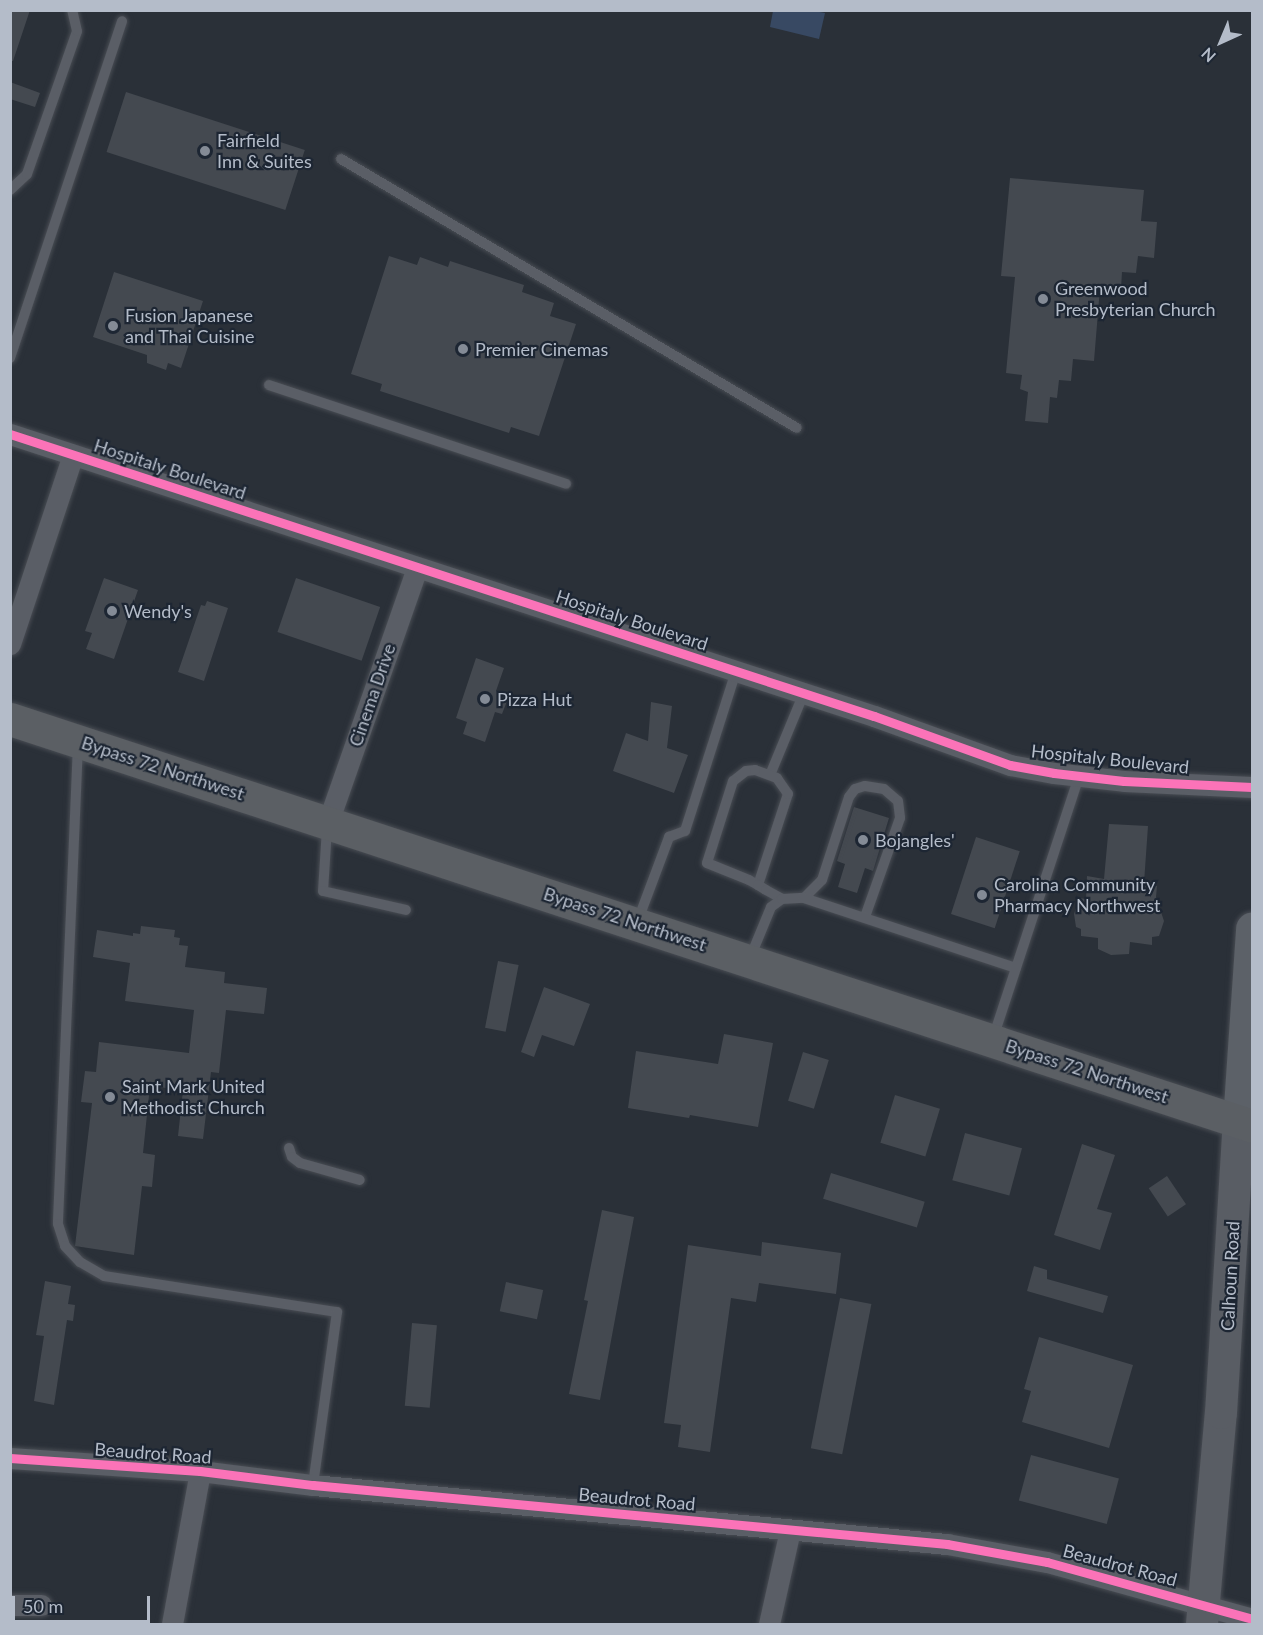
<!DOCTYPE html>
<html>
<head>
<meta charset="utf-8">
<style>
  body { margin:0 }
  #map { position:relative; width:1263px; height:1635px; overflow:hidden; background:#2a3038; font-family:Lato,sans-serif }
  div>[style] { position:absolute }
  .water>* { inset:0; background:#384963 }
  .building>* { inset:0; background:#444950; transform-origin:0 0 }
  .roads { filter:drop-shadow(0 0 2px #484c53) drop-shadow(0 0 2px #484c53) }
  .service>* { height:10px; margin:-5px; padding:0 5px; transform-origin:5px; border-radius:5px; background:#5a5e66 }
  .minor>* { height:21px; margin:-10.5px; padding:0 10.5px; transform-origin:10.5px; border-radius:10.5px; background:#5a5e66 }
  .secondary>* { height:32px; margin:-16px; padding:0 16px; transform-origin:16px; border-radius:16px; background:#595d64 }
  .primary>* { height:33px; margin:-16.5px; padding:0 16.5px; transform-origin:16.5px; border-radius:16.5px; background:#5c6168 }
  .trunk>* { height:33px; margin:-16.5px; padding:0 16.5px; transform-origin:16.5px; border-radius:16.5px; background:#5b5f64 }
  .cycleway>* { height:9px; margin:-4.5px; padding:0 4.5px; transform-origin:4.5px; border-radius:4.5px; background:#fb73b8 }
  .dots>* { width:16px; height:16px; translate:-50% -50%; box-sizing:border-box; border:3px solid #1d2633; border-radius:50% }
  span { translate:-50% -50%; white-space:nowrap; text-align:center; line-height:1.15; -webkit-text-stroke:4.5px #1d2633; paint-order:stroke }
  .poi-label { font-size:18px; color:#b4bcc9 }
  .left { translate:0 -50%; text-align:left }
  .street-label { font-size:18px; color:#b4bcc9 }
  .frame { position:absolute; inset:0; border:12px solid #b4bcc9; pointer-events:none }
  .north { position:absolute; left:1191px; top:12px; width:60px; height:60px; -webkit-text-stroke:4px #1d2633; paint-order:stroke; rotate:224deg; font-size:16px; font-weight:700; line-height:24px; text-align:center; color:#b4bcc9 }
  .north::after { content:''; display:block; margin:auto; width:21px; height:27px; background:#b4bcc9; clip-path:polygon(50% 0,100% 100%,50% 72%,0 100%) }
  .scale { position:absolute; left:12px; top:1596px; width:138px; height:27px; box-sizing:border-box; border:3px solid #b4bcc9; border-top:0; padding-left:8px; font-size:18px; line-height:21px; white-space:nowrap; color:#b4bcc9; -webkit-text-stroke:4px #1d2633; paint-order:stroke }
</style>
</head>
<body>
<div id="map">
  <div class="water">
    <i style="clip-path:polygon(773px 11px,814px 11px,825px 13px,819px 39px,770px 27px)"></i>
  </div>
  <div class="building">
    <i style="clip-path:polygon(10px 10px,30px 10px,13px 61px,10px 61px)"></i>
    <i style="clip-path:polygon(10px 82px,40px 93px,35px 107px,10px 99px)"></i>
    <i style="left:126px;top:92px;width:188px;height:63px;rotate:18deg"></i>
    <i style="clip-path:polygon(1010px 178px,1144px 190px,1141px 221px,1157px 222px,1154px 258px,1138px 256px,1136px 273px,1122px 272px,1121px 289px,1100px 288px,1094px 361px,1073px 359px,1071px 381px,1059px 380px,1057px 398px,1050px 397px,1048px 423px,1025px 421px,1028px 392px,1020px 389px,1022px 375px,1006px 373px,1015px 277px,1001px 276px)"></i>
    <i style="clip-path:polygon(389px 256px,417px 265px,420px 257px,448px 267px,450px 261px,524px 285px,522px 292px,554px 303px,550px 316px,576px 324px,539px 436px,511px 427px,509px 433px,380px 391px,382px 384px,351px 374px)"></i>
    <i style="clip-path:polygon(114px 272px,203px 301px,181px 368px,168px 363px,166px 370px,147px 363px,147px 355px,93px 337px)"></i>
    <i style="clip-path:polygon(104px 578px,138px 590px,114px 659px,86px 649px,92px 633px,85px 631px)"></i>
    <i style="left:296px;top:578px;width:89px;height:57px;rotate:19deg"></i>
    <i style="clip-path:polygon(207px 601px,228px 608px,204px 681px,178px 672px,201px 605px,205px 606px)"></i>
    <i style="clip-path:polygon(476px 658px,504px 668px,496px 691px,509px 696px,502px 714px,495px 712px,485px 742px,463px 734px,467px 722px,456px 718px)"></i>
    <i style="clip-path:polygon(651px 702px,672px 706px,667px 748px,688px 755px,674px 793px,613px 771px,626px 733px,648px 741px)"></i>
    <i style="clip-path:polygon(854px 807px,889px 818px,873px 871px,865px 868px,857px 893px,838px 887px,845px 864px,837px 861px)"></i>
    <i style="clip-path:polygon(1109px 824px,1148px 826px,1144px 883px,1157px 886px,1156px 897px,1164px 921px,1159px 936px,1152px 937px,1152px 945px,1130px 942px,1129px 954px,1111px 955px,1098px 949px,1098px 938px,1081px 936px,1081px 929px,1076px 927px,1074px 914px,1079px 898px,1086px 899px,1087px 876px,1104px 879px)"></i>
    <i style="left:976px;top:837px;width:46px;height:81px;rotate:18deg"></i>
    <i style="clip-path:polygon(141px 926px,175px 930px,174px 937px,180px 938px,179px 945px,188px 946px,185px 967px,225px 972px,224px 983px,267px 988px,264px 1014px,226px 1010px,219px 1073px,211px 1072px,203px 1139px,178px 1136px,183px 1090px,150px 1086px,143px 1153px,155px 1155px,152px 1187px,142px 1186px,134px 1255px,75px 1246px,92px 1103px,81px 1102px,85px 1071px,96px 1072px,99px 1042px,189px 1053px,194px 1010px,125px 1001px,130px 963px,93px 957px,97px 930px,133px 936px,133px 933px,140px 934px)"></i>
    <i style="left:498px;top:961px;width:21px;height:68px;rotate:11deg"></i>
    <i style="clip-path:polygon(544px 987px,590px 1004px,574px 1046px,542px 1035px,534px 1057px,521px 1052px)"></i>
    <i style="clip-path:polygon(724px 1034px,773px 1043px,758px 1127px,690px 1115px,689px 1118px,628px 1108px,636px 1051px,718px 1064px)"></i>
    <i style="left:803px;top:1052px;width:27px;height:51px;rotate:17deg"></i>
    <i style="left:895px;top:1095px;width:47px;height:50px;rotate:17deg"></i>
    <i style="left:965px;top:1133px;width:59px;height:49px;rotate:15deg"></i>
    <i style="clip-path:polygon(1082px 1144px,1115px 1155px,1097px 1209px,1112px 1213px,1100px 1250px,1054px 1235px)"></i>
    <i style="left:831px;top:1173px;width:98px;height:27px;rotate:17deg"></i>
    <i style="left:1167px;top:1176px;width:34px;height:22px;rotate:56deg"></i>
    <i style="clip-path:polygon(602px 1210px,634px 1217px,600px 1400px,569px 1394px,588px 1301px,584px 1300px)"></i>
    <i style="clip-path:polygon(762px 1242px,841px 1253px,836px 1294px,759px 1283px,756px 1302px,731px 1298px,710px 1452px,678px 1447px,681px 1425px,664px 1423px,688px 1245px,761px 1256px)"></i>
    <i style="clip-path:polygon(1034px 1266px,1047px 1270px,1047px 1279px,1108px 1296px,1103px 1313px,1027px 1291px)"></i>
    <i style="clip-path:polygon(45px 1281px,71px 1286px,68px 1304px,75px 1305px,73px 1321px,67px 1320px,54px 1405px,34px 1401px,44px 1336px,36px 1335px)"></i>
    <i style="left:506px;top:1282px;width:38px;height:30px;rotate:12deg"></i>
    <i style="left:840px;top:1298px;width:32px;height:153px;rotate:11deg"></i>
    <i style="left:412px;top:1323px;width:25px;height:83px;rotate:5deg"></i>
    <i style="clip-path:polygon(1039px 1337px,1133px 1365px,1109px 1448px,1022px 1422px,1031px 1391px,1024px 1389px)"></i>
    <i style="left:1031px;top:1455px;width:91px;height:47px;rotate:15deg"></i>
  </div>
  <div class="roads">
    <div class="service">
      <i style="left:341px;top:159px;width:529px;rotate:30.54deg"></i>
      <i style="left:10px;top:190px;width:23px;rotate:-43deg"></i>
      <i style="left:27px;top:174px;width:151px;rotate:-70.7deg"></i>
      <i style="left:77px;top:31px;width:22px;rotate:-103deg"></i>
      <i style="left:10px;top:358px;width:355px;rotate:-71.6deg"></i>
      <i style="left:269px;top:385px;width:313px;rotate:18.4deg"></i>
      <i style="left:78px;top:744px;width:480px;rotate:92.4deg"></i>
      <i style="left:58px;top:1224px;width:23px;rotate:72deg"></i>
      <i style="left:65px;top:1246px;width:22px;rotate:47deg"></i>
      <i style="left:80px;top:1262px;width:28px;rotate:30deg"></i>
      <i style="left:104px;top:1276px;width:236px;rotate:8.8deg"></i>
      <i style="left:337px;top:1312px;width:175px;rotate:97.9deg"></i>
      <i style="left:770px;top:775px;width:89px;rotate:-67.5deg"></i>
      <i style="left:327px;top:828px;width:63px;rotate:93.6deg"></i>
      <i style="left:323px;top:891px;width:85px;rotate:12.9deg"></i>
      <i style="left:758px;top:885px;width:96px;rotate:-71.8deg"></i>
      <i style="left:788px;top:794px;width:19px;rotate:-125deg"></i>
      <i style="left:777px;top:778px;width:23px;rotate:-160deg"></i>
      <i style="left:755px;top:770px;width:9px;rotate:174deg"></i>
      <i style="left:746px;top:771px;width:16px;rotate:142deg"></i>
      <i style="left:733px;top:781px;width:86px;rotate:107.6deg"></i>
      <i style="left:707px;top:863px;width:45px;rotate:22deg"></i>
      <i style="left:749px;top:880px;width:10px;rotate:29deg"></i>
      <i style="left:758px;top:885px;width:9px;rotate:32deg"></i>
      <i style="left:766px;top:890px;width:18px;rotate:29deg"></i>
      <i style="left:804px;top:898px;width:25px;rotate:-45deg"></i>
      <i style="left:822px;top:880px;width:87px;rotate:-72deg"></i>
      <i style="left:849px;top:797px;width:10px;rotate:-53deg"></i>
      <i style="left:855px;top:789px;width:10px;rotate:-17deg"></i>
      <i style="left:865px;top:786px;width:19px;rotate:9deg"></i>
      <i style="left:884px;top:789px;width:18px;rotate:41deg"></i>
      <i style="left:898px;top:801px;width:17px;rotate:83deg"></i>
      <i style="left:900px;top:818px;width:105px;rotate:109.5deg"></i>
      <i style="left:638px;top:920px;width:89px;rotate:-69.5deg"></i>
      <i style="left:669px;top:837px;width:17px;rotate:-21deg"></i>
      <i style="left:685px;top:831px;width:168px;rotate:-72.3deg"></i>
      <i style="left:750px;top:958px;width:55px;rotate:-67.6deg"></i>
      <i style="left:771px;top:907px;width:14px;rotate:-36deg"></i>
      <i style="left:782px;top:899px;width:22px;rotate:-3deg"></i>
      <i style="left:804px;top:898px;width:223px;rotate:18.3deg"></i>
      <i style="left:993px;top:1038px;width:276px;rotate:-71.8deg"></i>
      <i style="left:289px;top:1148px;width:9px;rotate:72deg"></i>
      <i style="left:292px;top:1157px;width:10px;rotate:37deg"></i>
      <i style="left:300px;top:1163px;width:62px;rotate:15.8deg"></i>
    </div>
    <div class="minor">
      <i style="left:10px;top:434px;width:909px;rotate:18.08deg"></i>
      <i style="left:874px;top:716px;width:145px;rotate:19.8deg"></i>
      <i style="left:1010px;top:765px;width:45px;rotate:10.3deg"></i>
      <i style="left:1054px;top:773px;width:70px;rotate:6.5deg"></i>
      <i style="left:1124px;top:781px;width:128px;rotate:2.7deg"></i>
      <i style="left:10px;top:644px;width:199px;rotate:-71.6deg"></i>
      <i style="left:328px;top:822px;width:269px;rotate:-70.7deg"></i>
      <i style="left:10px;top:1458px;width:190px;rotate:3.9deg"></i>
      <i style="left:200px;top:1471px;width:114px;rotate:7.1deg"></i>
      <i style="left:313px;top:1485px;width:637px;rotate:5.32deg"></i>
      <i style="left:947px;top:1544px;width:102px;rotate:10.2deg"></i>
      <i style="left:1047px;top:1562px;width:213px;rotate:15.5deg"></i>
      <i style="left:10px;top:1605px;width:31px"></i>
      <i style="left:172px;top:1624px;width:156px;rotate:-79.6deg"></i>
      <i style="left:769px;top:1624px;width:96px;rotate:-77.4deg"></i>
    </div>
    <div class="secondary">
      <i style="left:1202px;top:1624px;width:212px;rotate:-84.9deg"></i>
      <i style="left:1221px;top:1413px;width:293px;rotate:-86.5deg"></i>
    </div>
    <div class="primary">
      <i style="left:1239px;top:1121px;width:193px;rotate:-86.1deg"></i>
    </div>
    <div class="trunk">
      <i style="left:10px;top:719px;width:1307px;rotate:18.14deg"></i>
    </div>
  </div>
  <div class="cycleway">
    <i style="left:10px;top:434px;width:909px;rotate:18.08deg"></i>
    <i style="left:874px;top:716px;width:145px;rotate:19.8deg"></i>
    <i style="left:1010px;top:765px;width:45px;rotate:10.3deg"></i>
    <i style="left:1054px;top:773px;width:70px;rotate:6.5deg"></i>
    <i style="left:1124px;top:781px;width:128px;rotate:2.7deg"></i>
    <i style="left:10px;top:1458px;width:190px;rotate:3.9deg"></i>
    <i style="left:200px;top:1471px;width:114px;rotate:7.1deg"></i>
    <i style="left:313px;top:1485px;width:637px;rotate:5.32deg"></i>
    <i style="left:947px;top:1544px;width:102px;rotate:10.2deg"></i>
    <i style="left:1047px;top:1562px;width:213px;rotate:15.5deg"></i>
  </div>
  <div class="dots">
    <i style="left:205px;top:151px;background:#848b96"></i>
    <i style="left:1043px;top:299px;background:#848b96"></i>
    <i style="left:113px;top:326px;background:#848b96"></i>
    <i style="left:463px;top:349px;background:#848b96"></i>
    <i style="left:112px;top:611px;background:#848b96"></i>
    <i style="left:485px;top:699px;background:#848b96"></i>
    <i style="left:863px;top:840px;background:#848b96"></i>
    <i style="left:982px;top:895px;background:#848b96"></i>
    <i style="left:110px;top:1097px;background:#848b96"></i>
  </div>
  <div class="poi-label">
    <span class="left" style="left:217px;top:151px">Fairfield<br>Inn &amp; Suites</span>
    <span class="left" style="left:1055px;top:299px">Greenwood<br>Presbyterian Church</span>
    <span class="left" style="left:125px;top:326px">Fusion Japanese<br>and Thai Cuisine</span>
    <span class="left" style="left:475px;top:349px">Premier Cinemas</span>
    <span class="left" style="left:124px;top:611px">Wendy's</span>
    <span class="left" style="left:497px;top:699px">Pizza Hut</span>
    <span class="left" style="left:875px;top:840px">Bojangles'</span>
    <span class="left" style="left:994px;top:895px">Carolina Community<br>Pharmacy Northwest</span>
    <span class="left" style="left:122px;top:1097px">Saint Mark United<br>Methodist Church</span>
  </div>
  <div class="street-label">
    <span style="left:170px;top:469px;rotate:18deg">Hospitaly Boulevard</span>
    <span style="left:632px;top:620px;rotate:18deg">Hospitaly Boulevard</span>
    <span style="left:372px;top:695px;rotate:-71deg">Cinema Drive</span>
    <span style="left:1110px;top:759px;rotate:6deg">Hospitaly Boulevard</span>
    <span style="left:163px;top:768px;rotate:18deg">Bypass 72 Northwest</span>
    <span style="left:625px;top:919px;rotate:18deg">Bypass 72 Northwest</span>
    <span style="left:1087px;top:1071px;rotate:18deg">Bypass 72 Northwest</span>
    <span style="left:1230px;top:1276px;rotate:-87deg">Calhoun Road</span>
    <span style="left:153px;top:1453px;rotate:4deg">Beaudrot Road</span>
    <span style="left:637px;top:1499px;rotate:5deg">Beaudrot Road</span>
    <span style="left:1120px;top:1565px;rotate:15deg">Beaudrot Road</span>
  </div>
  <div class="frame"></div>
  <div class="north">N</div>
  <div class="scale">50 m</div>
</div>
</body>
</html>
